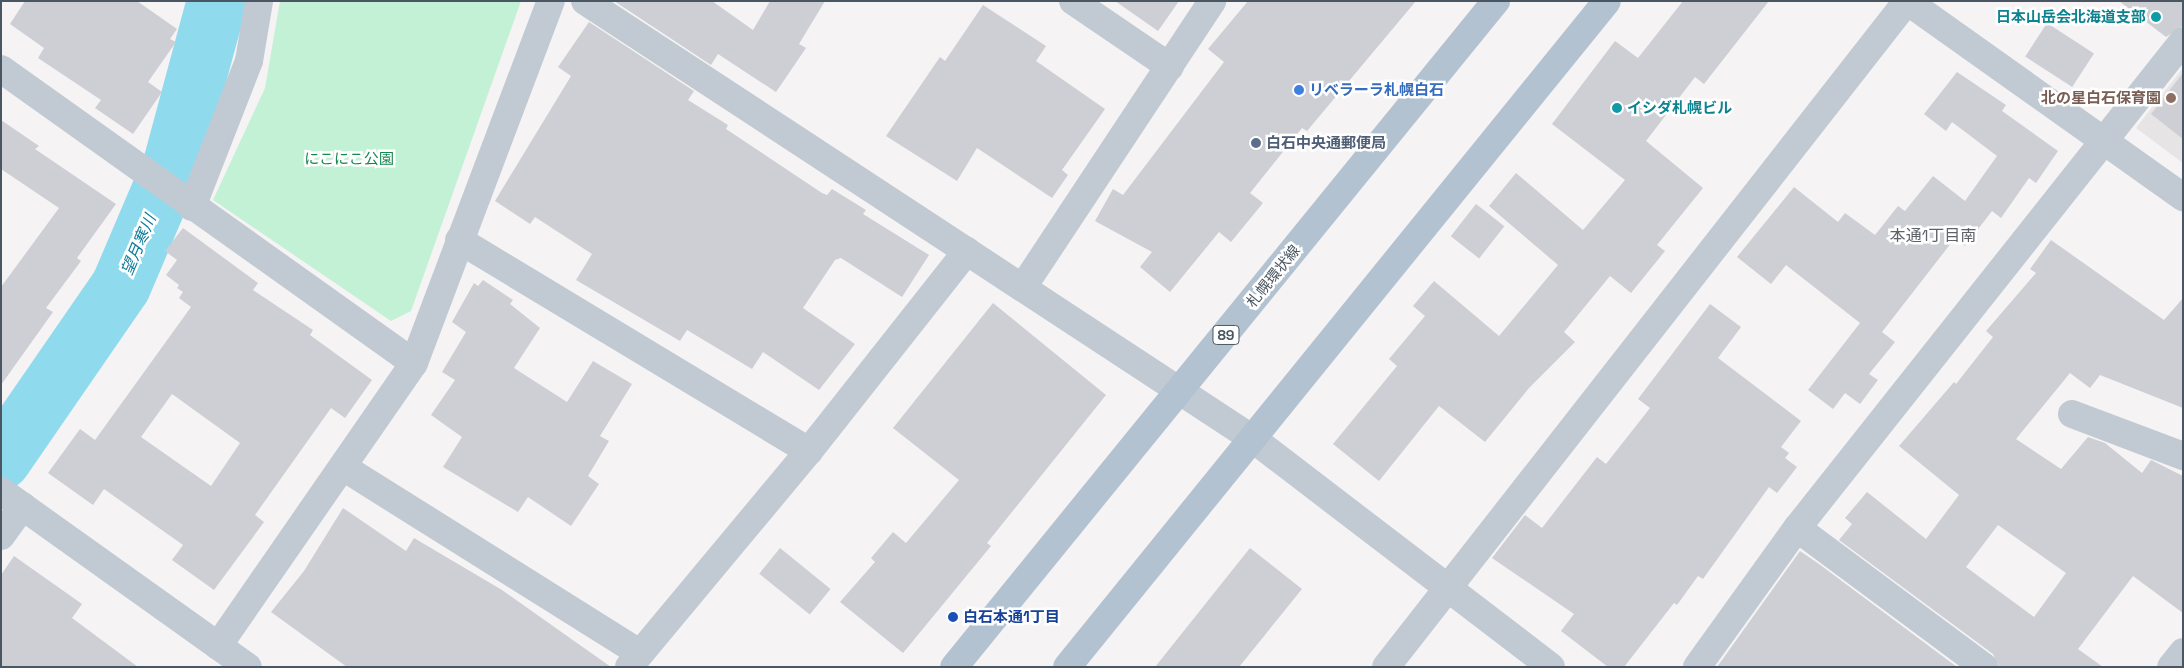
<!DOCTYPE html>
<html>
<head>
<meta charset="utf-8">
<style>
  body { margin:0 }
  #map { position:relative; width:2184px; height:668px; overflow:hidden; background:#f5f3f3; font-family:"Space Grotesk","Noto Sans JP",sans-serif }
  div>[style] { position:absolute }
  .education>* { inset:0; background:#e6e4e5 }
  .green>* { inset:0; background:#c3f1d5 }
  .river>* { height:60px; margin:-30px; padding:0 30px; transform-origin:30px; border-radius:30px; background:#90daee }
  .building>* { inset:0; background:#cdcfd5; transform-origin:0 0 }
  .minor>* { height:28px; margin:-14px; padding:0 14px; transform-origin:14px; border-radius:14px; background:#c1cad2 }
  .major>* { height:28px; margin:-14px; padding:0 14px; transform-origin:14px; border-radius:14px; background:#b3c2d1 }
  .dots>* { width:14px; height:14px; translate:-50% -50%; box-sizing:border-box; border:2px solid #fff; border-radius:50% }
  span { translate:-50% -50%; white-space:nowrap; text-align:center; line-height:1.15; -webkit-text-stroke:5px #fff; paint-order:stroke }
  .shield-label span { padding:1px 4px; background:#fff; border:1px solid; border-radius:4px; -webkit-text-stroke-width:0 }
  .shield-label { font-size:14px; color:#4a5661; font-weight:700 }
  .culture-label { font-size:15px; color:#0d838f; font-weight:700 }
  .right { translate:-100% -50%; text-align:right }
  .left { translate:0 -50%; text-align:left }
  .shop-label { font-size:15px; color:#366cbe; font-weight:700 }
  .education-label { font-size:15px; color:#785e54; font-weight:700 }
  .service-label { font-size:15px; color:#4e5e75; font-weight:700 }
  .park-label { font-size:15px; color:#17864f }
  .street-label { font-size:15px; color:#4a5661 }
  .transit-label { font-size:15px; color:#164399; font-weight:700 }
  .neighbourhood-label { font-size:16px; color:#5f6368 }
  .water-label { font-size:16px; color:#0c7c9b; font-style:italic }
  .frame { position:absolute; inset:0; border:2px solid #4a5661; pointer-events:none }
</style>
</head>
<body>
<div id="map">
  <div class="education">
    <i style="clip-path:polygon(2183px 68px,2183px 163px,2136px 128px)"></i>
  </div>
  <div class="green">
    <i style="clip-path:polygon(280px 1px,521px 1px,411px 311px,391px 321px,213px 200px,265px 88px)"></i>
  </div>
  <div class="river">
    <i style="left:1px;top:460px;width:211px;rotate:-55.4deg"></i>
    <i style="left:121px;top:286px;width:133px;rotate:-66.9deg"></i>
    <i style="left:173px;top:164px;width:169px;rotate:-74.9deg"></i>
  </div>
  <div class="building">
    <i style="clip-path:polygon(25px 1px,137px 1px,177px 29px,170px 39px,176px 42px,148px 82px,162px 92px,133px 134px,95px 108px,101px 100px,38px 58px,44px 48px,10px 24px)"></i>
    <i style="clip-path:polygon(614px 1px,712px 1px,753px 30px,770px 1px,825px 1px,799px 44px,806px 48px,776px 92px,718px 54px,711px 65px)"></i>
    <i style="clip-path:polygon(1115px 1px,1179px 1px,1158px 31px)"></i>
    <i style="clip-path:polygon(1248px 1px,1416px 1px,1307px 131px,1302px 128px,1250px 193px,1263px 203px,1231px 242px,1219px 232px,1170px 292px,1140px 267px,1152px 252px,1095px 221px,1113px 189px,1123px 195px,1224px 62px,1208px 49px)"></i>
    <i style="clip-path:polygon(1683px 1px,1769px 1px,1704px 84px,1695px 77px,1646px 141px,1703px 188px,1657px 245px,1665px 251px,1631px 293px,1610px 276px,1564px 332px,1575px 342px,1529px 388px,1485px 442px,1439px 406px,1379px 481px,1333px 444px,1397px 366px,1389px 359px,1425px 316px,1413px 306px,1434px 281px,1499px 336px,1558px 265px,1489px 206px,1516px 173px,1583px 230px,1625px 180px,1552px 124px,1615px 41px,1638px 58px)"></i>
    <i style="clip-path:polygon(2119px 1px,2183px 1px,2183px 26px,2166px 37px)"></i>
    <i style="clip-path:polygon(983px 5px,1046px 46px,1036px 61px,1105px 109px,1062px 170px,1068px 175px,1052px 198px,977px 148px,957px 181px,886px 136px,940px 57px,945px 61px)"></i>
    <i style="clip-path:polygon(589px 22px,694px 91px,688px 100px,728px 125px,726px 129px,822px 193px,827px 195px,832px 189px,866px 210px,863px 214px,929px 255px,902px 297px,841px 258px,835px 260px,803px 308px,855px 344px,819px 390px,763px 352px,752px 369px,687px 330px,680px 341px,576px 280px,592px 254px,535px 217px,530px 224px,495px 201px,571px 76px,558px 67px)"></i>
    <i style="left:2047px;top:23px;width:56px;height:40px;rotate:33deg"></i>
    <i style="clip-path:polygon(1957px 72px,2006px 105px,2002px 111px,2058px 151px,2036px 183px,2029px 178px,2001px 218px,1992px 211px,1965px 246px,1955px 238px,1882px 332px,1895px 342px,1869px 374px,1878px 380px,1860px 404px,1845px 393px,1833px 409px,1808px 390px,1860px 323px,1786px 265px,1771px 284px,1737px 257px,1794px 187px,1838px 222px,1845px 213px,1875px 235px,1898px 206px,1905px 211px,1933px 176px,1965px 201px,1997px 156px,1952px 122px,1946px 131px,1924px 114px)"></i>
    <i style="clip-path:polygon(2183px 73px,2183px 139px,2151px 114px)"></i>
    <i style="clip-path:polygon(1px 120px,39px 146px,35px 149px,116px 204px,77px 258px,81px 261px,46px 308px,53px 312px,1px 385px,1px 287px,59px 208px,1px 169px)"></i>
    <i style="left:1476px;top:204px;width:36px;height:41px;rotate:38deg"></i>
    <i style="clip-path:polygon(evenodd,183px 228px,258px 283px,253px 290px,313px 330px,310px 335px,372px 380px,345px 418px,331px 408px,255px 515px,264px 522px,214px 590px,172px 560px,183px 545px,104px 489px,93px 505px,48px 473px,80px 429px,95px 440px,191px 307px,179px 298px,183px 292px,177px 288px,179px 285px,166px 275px,177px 260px,165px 251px,183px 228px,172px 394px,240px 443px,211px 486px,141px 437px,172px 394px)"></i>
    <i style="clip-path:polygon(evenodd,2051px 240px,2164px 320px,2183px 298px,2183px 408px,2100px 375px,2090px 388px,2070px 373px,2016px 439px,2061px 469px,2088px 437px,2105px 443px,2142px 473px,2151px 460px,2183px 476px,2183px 613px,2133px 576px,2078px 649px,2103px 667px,1999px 667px,1993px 654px,1839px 540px,1852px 524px,1845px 518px,1867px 492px,1926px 539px,1959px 495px,1899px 446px,1954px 382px,1956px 384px,1993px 337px,1986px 331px,2036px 273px,2030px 269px,2051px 240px,1998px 525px,2066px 573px,2034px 617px,1966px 567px,1998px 525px)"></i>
    <i style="clip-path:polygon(483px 280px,513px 300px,510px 304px,540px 328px,514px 368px,567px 402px,593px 361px,632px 384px,600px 436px,609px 441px,588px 476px,599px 484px,571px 526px,528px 497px,518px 512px,443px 467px,462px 437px,431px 415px,455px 380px,442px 372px,466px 332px,452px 322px,474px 283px,478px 286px)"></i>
    <i style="clip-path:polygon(993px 303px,1106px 395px,987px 543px,991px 546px,903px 653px,840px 602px,875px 562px,871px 558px,893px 532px,906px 543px,959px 480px,893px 428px)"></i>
    <i style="clip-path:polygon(1710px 304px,1741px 327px,1718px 358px,1801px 421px,1781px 447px,1789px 453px,1785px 458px,1797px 467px,1777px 493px,1769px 487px,1703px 579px,1698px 576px,1677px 605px,1674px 603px,1624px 667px,1608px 667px,1561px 631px,1574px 614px,1492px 558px,1525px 515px,1542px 528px,1597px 457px,1606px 464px,1650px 408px,1638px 399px)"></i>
    <i style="clip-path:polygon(343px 508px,406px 551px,414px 538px,502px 590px,611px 667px,347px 667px,271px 612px,304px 571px)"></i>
    <i style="left:780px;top:548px;width:65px;height:33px;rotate:39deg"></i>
    <i style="clip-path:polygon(1250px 548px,1302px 589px,1239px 667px,1155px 667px)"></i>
    <i style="clip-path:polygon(1800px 551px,1819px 564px,1957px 667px,1717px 667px)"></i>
    <i style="clip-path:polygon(14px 556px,82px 604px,72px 618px,138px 667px,1px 667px,1px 575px)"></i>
  </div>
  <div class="minor">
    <i style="left:585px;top:1px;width:799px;rotate:33.25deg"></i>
    <i style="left:1253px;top:439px;width:375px;rotate:37.4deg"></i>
    <i style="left:1073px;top:1px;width:117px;rotate:34.2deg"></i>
    <i style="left:1907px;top:1px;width:339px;rotate:35.4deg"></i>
    <i style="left:1px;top:69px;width:507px;rotate:35.45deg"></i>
    <i style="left:192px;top:207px;width:157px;rotate:-68.7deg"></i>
    <i style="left:249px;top:61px;width:61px;rotate:-80.5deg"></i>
    <i style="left:459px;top:240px;width:409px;rotate:31.1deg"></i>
    <i style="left:1023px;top:287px;width:343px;rotate:-56.5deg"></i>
    <i style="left:2072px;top:414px;width:119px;rotate:20.7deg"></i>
    <i style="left:343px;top:467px;width:350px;rotate:32.1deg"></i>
    <i style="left:1px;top:491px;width:303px;rotate:35.5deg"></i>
    <i style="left:1797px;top:528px;width:233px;rotate:36.6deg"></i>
    <i style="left:1px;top:536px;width:37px;rotate:-54deg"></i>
    <i style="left:218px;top:646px;width:344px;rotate:-55.3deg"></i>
    <i style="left:414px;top:363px;width:387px;rotate:-69.3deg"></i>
    <i style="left:629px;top:667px;width:281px;rotate:-50.2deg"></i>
    <i style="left:809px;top:451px;width:255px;rotate:-51.7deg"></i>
    <i style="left:1386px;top:667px;width:846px;rotate:-51.96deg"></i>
    <i style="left:1697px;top:667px;width:171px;rotate:-54.3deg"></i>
    <i style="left:1797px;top:528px;width:621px;rotate:-51.6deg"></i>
    <i style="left:2171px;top:667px;width:19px;rotate:-51deg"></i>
  </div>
  <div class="major">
    <i style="left:954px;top:667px;width:859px;rotate:-50.86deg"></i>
    <i style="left:1067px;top:667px;width:857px;rotate:-50.96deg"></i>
  </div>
  <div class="dots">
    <i style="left:2156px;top:17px;background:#0f9aa8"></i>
    <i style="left:1299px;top:90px;background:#3f7fe0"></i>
    <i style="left:2171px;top:98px;background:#8d6e63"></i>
    <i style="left:1617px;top:108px;background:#0f9aa8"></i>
    <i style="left:1256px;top:143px;background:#5c6f8a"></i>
    <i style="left:953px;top:617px;background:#1a4fb4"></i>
  </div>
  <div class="shield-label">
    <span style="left:1226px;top:335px">89</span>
  </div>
  <div class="culture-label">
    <span class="right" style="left:2146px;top:17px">日本山岳会北海道支部</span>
    <span class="left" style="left:1627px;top:108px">イシダ札幌ビル</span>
  </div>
  <div class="shop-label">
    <span class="left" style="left:1309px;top:90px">リベラーラ札幌白石</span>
  </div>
  <div class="education-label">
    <span class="right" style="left:2161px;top:98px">北の星白石保育園</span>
  </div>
  <div class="service-label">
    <span class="left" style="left:1266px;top:143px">白石中央通郵便局</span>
  </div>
  <div class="park-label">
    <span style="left:349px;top:159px">にこにこ公園</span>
  </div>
  <div class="street-label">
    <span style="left:1273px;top:276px;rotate:-51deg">札幌環状線</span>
  </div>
  <div class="transit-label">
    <span class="left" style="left:963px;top:617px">白石本通1丁目</span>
  </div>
  <div class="neighbourhood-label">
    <span style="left:1933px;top:236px">本通1丁目南</span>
  </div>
  <div class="water-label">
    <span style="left:139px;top:245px;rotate:-67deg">望月寒川</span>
  </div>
  <div class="frame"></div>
</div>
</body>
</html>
